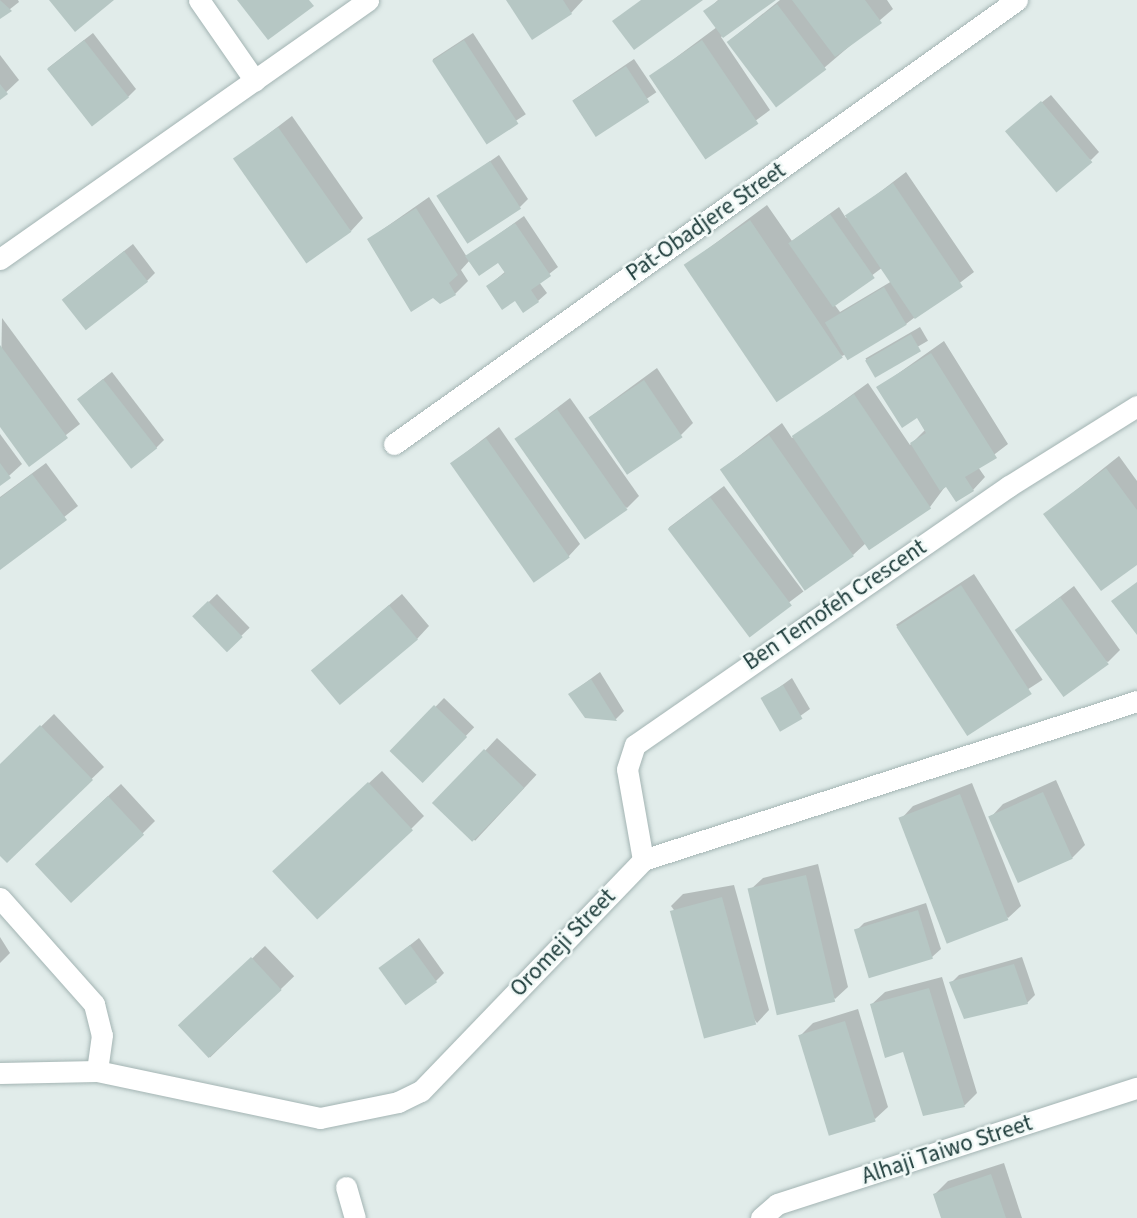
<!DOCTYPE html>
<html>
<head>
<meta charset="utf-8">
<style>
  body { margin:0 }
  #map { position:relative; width:1137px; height:1218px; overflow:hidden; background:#e1ecea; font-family:"Source Sans 3",sans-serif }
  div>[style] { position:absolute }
  .shadow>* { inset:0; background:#0003; transform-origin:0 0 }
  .building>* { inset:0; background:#b6c7c4; transform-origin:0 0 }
  .roads { filter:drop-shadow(0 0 2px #a3b4b3) drop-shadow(0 0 2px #a3b4b3) }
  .minor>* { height:21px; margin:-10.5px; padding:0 10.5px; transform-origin:10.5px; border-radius:10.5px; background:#fff }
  span { translate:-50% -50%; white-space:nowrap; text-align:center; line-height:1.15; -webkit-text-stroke:5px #f1f9f7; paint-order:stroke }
  .street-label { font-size:23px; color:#203e3d }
</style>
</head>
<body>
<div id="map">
  <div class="shadow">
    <i style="clip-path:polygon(0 0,18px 0,19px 2px,0 17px)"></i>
    <i style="clip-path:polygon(508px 0,583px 0,571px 13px)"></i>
    <i style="clip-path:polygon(718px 0,773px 0,721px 37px,770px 110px,706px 157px,651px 76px,717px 27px,706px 11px)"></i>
    <i style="clip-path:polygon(780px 0,887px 0,893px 9px,824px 68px,729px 41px)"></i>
    <i style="clip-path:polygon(93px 33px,136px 89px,128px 97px,48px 68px)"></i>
    <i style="left:473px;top:33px;width:97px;height:48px;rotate:57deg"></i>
    <i style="clip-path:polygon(0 55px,19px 80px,0 98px)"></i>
    <i style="left:634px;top:59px;width:40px;height:74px;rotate:56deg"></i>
    <i style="clip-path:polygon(1051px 95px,1099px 152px,1091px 160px,1016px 123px)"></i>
    <i style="clip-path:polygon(292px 116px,363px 218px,351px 231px,235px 159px)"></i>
    <i style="clip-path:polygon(499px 155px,528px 199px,520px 207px,440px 196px)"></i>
    <i style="clip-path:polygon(evenodd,906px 172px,974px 272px,906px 324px,842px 356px,686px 265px,767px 205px,792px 241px,839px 207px,846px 218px,906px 172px,883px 267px,892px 281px,840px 312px,834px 304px,883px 267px)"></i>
    <i style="clip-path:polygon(429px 197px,467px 257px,524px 216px,558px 267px,539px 282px,547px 293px,538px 301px,516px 299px,488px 286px,506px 271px,499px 261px,470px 260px,461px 270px,468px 281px,455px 294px,369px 239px)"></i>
    <i style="clip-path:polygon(133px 244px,155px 273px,147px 281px,63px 299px)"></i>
    <i style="clip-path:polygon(2px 318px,80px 424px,29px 464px,0 424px)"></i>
    <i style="left:920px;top:327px;width:16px;height:63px;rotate:60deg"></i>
    <i style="clip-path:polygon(944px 341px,1008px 444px,978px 467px,985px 477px,973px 490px,947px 484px,930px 507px,869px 548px,866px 543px,853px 555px,722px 469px,782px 423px,792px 438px,868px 383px,910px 445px,926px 429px,917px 416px,879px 387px)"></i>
    <i style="clip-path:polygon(657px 368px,693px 423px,681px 435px,590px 417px)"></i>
    <i style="clip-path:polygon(112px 372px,164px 440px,156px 448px,88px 391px)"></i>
    <i style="clip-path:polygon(570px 398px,639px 496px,627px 508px,516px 439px)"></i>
    <i style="clip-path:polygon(499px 427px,580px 544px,568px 557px,452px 463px)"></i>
    <i style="clip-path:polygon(0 434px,22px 464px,0 484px)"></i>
    <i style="clip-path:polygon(1119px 456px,1137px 481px,1137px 563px,1046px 514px)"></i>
    <i style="clip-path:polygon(46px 463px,78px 506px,0 568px,0 497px)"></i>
    <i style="left:724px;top:486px;width:132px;height:69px;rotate:53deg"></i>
    <i style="left:974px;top:574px;width:126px;height:93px;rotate:57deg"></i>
    <i style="clip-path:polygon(1074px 586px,1120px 650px,1108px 662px,1017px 630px)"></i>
    <i style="left:217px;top:594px;width:47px;height:31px;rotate:46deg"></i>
    <i style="clip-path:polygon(402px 594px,429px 626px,417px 639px,313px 670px)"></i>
    <i style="clip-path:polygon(600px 672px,624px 711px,616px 719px,586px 716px,570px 694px)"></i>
    <i style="clip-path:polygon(792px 678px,810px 709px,782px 729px,763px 699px)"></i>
    <i style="left:444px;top:698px;width:42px;height:74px;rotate:44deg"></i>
    <i style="clip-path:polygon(54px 714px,104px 767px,7px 860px,0 853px,0 766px)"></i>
    <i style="left:497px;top:738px;width:54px;height:90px;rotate:43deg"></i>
    <i style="clip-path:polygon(382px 771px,424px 816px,411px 829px,287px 859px)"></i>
    <i style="clip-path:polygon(1056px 780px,1085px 845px,1072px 858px,991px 817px,1003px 804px)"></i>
    <i style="clip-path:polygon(972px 783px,1021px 906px,1008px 918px,901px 819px,913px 806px)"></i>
    <i style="clip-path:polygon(121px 784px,155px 821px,142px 834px,49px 851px)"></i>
    <i style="clip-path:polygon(818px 864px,848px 987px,835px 999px,750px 890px,763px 878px)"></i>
    <i style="clip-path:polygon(734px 885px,769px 1010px,757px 1023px,671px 906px,683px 894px)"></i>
    <i style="clip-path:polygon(926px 903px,941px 949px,932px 957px,856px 931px,864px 923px)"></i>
    <i style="clip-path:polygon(0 937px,10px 953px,0 963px)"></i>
    <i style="clip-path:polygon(419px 938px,444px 973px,436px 981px,381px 968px)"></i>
    <i style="left:265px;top:946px;width:42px;height:117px;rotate:46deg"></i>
    <i style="clip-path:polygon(1022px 957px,1035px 995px,1027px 1003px,951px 983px,959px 975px)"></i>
    <i style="clip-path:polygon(942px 977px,977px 1093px,965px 1105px,925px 1114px,904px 1050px,872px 1004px,885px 992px)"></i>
    <i style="clip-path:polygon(858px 1009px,888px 1107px,875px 1119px,800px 1036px,813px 1023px)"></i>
    <i style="clip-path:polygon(1004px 1163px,1022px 1218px,943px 1218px,935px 1194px,948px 1181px)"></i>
  </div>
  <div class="building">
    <i style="clip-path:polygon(0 0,12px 11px,0 19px)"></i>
    <i style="clip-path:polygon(49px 0,114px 0,75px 32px)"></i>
    <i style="clip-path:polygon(237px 0,309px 0,314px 6px,268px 40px)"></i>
    <i style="clip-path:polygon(506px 0,563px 0,572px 14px,532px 40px)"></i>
    <i style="clip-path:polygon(641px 0,703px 0,634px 50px,612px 21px)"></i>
    <i style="clip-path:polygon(719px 0,776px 0,723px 38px,703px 11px)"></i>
    <i style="clip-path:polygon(792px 0,865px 0,882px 23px,835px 57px)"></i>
    <i style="left:777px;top:4px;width:82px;height:63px;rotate:53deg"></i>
    <i style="left:84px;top:40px;width:73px;height:47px;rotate:52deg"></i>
    <i style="left:464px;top:40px;width:100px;height:38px;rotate:57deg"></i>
    <i style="left:702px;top:40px;width:101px;height:64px;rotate:56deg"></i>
    <i style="left:626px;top:66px;width:43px;height:64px;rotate:57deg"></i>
    <i style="clip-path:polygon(0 84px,8px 94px,0 100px)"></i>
    <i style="left:1041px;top:101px;width:80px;height:47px;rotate:50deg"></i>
    <i style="left:278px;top:127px;width:128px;height:55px;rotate:55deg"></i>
    <i style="left:490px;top:161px;width:57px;height:64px;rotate:57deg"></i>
    <i style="left:893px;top:183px;width:125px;height:58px;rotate:56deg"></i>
    <i style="clip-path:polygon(416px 208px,458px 275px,449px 283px,456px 295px,440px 304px,433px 298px,411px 312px,367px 239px)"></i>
    <i style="left:830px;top:214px;width:78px;height:51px;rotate:55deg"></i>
    <i style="left:750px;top:220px;width:166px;height:80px;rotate:56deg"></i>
    <i style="clip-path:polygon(515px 223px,551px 276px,531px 290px,539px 302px,523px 313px,515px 301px,502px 310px,486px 286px,505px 273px,498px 263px,479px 276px,465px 256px)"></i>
    <i style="left:124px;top:251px;width:39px;height:79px;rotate:52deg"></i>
    <i style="left:884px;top:287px;width:44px;height:69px;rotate:59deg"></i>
    <i style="left:911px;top:334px;width:20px;height:53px;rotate:60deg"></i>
    <i style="clip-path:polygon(0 345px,68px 438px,29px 467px,0 427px)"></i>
    <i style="clip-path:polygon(931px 353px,997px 458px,965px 477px,974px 491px,956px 502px,946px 487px,940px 491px,910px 443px,926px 433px,917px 418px,902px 428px,876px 387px)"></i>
    <i style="left:103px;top:379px;width:88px;height:33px;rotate:52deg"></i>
    <i style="left:644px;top:380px;width:69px;height:67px;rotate:56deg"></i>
    <i style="left:854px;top:394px;width:138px;height:75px;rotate:56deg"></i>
    <i style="left:557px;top:409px;width:123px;height:52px;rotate:55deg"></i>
    <i style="left:769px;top:435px;width:148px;height:60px;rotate:55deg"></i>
    <i style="left:486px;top:438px;width:146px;height:44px;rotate:55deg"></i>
    <i style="clip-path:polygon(0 463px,11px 478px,0 486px)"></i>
    <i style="clip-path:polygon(1106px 468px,1137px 510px,1137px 565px,1101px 591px,1043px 514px)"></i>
    <i style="clip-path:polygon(32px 474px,67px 520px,0 570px,0 498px)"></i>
    <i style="left:710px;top:497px;width:136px;height:53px;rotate:53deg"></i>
    <i style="clip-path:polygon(1137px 582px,1137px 635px,1111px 601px)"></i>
    <i style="left:961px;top:585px;width:130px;height:77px;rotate:57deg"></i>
    <i style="left:1060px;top:597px;width:83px;height:56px;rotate:54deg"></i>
    <i style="left:208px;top:601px;width:50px;height:22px;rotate:46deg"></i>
    <i style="left:389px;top:605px;width:45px;height:102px;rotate:50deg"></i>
    <i style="clip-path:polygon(591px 679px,617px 721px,585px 718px,568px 694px)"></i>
    <i style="left:783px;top:685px;width:39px;height:26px;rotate:60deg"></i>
    <i style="left:434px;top:705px;width:46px;height:64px;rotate:44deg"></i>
    <i style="clip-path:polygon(40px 725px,93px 780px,7px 863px,0 856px,0 764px)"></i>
    <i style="left:484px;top:749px;width:56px;height:75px;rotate:44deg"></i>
    <i style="left:368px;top:782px;width:66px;height:131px;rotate:47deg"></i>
    <i style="left:1043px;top:792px;width:73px;height:60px;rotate:66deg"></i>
    <i style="left:960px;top:794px;width:135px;height:66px;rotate:69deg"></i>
    <i style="left:108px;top:796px;width:53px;height:100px;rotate:47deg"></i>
    <i style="left:806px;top:875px;width:130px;height:60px;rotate:77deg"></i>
    <i style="left:722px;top:897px;width:132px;height:54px;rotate:75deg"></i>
    <i style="left:918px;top:910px;width:51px;height:67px;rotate:73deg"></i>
    <i style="left:410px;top:945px;width:46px;height:39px;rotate:54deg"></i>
    <i style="left:251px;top:957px;width:45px;height:100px;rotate:47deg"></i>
    <i style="clip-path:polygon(1014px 964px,1028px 1004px,964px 1019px,949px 982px)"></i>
    <i style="clip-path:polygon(929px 988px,965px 1107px,923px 1116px,903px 1052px,885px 1058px,870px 1004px)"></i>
    <i style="left:845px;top:1021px;width:105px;height:49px;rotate:73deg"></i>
    <i style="clip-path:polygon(991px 1174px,1006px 1218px,941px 1218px,933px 1194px)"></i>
  </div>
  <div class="roads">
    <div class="minor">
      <i style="left:199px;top:0;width:98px;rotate:55.3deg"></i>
      <i style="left:0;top:259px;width:450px;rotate:-35.1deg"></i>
      <i style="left:394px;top:444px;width:765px;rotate:-35.48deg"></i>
      <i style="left:643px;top:860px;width:92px;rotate:-100deg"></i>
      <i style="left:627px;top:769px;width:25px;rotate:-72deg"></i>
      <i style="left:635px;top:745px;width:455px;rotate:-34.7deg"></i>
      <i style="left:1009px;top:486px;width:151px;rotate:-32deg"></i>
      <i style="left:0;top:898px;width:142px;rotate:48.4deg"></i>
      <i style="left:94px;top:1004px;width:32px;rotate:76deg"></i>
      <i style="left:102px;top:1035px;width:36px;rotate:98deg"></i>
      <i style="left:0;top:1073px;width:97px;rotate:-1.2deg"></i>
      <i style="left:97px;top:1071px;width:228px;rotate:11.9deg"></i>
      <i style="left:320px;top:1118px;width:80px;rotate:-11.6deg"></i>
      <i style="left:398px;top:1102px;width:25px;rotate:-26deg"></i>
      <i style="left:421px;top:1091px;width:320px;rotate:-46.1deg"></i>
      <i style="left:643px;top:860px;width:519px;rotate:-17.84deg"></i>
      <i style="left:346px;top:1187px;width:32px;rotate:74deg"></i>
      <i style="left:761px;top:1218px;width:21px;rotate:-41deg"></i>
      <i style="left:777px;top:1204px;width:378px;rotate:-17.9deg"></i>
    </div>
  </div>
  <div class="street-label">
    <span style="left:706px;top:222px;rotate:-35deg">Pat-Obadjere Street</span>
    <span style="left:835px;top:605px;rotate:-34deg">Ben Temofeh Crescent</span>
    <span style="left:563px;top:943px;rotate:-46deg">Oromeji Street</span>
    <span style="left:947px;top:1150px;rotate:-18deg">Alhaji Taiwo Street</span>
  </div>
</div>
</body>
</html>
